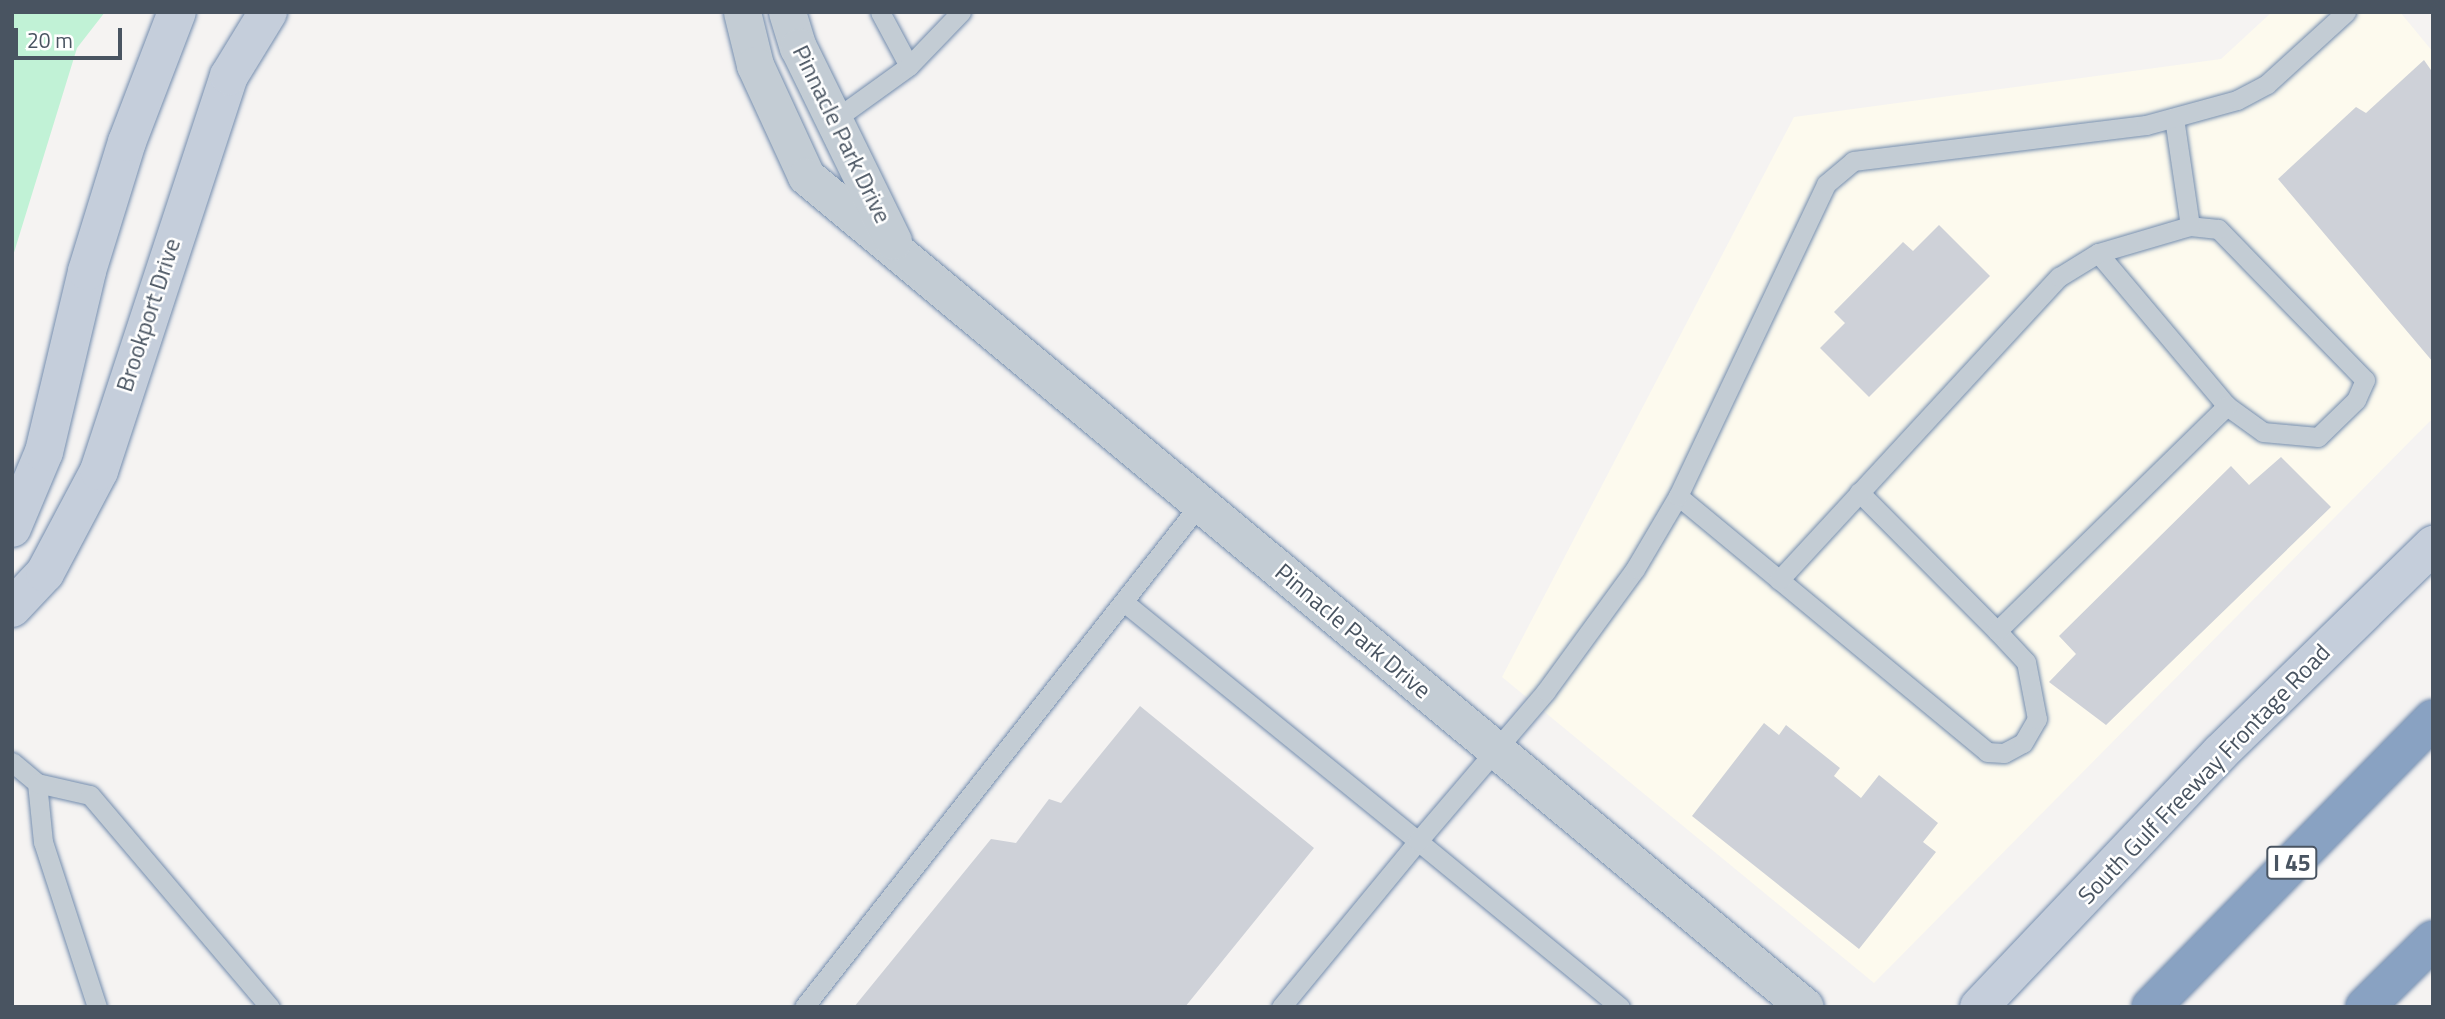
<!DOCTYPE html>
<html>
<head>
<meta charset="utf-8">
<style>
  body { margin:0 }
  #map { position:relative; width:2445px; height:1019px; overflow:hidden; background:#f5f3f2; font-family:"Titillium Web",sans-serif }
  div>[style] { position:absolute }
  .commercial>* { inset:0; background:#fdfaee }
  .green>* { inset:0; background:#c1f2d6 }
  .building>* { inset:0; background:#ced1d8 }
  .roads { filter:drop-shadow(0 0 2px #748dae) drop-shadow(0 0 2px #748dae) }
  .lane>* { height:19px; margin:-9.5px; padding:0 9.5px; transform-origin:9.5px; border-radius:9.5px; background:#c3ccd4 }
  .street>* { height:37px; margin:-18.5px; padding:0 18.5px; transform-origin:18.5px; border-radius:18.5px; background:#c3ccd4 }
  .secondary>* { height:38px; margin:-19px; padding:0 19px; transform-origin:19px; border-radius:19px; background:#c5cedb }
  .highway>* { height:38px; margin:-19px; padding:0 19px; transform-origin:19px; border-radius:19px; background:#89a2c2 }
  span { translate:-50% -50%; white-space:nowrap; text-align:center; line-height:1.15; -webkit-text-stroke:5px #fff; paint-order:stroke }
  .shield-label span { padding:2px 5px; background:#fff; border:2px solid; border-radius:5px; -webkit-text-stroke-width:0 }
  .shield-label { font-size:23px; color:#495461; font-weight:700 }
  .street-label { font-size:24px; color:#495461 }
  .frame { position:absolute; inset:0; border:14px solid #495461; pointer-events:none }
  .scale { position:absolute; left:14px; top:28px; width:108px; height:32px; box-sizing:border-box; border:4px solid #495461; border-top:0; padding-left:9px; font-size:21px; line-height:24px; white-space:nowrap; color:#495461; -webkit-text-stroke:5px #fff; paint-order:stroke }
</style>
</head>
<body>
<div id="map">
  <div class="commercial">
    <i style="clip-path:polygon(2272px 12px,2400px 12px,2433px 52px,2433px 418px,1874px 983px,1502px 677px,1794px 117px,2221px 59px)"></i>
  </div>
  <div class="green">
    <i style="clip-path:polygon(12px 12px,105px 12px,77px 48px,12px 259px)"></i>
  </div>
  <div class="building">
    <i style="clip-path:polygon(2424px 60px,2433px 73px,2433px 362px,2278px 179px,2356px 107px,2366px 113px)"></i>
    <i style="clip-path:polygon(1939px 225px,1990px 276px,1869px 397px,1820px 348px,1845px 323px,1834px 312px,1903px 242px,1913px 251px)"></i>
    <i style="clip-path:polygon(2281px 457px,2331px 507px,2106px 725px,2049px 682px,2076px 654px,2059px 636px,2231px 466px,2249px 485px)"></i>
    <i style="clip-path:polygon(1140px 706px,1314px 848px,1185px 1007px,854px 1007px,991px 839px,1016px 843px,1049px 799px,1061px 803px)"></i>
    <i style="clip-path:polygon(1764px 723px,1779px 735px,1786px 725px,1840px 768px,1834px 776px,1861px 798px,1879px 775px,1938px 823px,1923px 842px,1936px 852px,1859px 949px,1692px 816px)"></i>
  </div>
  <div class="roads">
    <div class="lane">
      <i style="left:880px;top:12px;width:61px;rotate:61.8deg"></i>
      <i style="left:834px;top:120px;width:92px;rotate:-35.8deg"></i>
      <i style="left:909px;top:66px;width:75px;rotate:-46.1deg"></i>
      <i style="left:2098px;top:253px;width:200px;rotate:49.9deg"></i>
      <i style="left:2227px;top:406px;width:44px;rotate:35.8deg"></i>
      <i style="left:2263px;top:432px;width:55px;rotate:5.2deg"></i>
      <i style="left:2318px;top:437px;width:53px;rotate:-44.2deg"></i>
      <i style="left:2356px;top:400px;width:22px;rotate:-66deg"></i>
      <i style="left:2365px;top:380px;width:211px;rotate:-134.2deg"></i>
      <i style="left:2218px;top:229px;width:28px;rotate:-174deg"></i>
      <i style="left:2190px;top:226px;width:109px;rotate:-98.4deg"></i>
      <i style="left:1859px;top:492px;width:196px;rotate:45.2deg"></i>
      <i style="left:1678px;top:496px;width:401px;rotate:39.6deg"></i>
      <i style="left:1987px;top:752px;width:17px;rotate:3deg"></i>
      <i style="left:2004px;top:753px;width:21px;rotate:-28deg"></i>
      <i style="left:2023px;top:743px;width:28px;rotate:-60deg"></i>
      <i style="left:2037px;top:719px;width:58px;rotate:-100.9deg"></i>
      <i style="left:2026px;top:662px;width:42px;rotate:-133.1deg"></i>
      <i style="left:1997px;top:631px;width:322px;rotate:-44.4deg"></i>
      <i style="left:1779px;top:580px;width:413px;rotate:-47.3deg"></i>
      <i style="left:2059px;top:277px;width:46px;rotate:-31.6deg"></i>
      <i style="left:2098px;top:253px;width:96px;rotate:-16.4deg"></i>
      <i style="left:1124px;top:602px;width:379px;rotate:39.1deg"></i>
      <i style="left:1418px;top:841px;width:215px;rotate:129.5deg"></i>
      <i style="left:12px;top:762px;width:33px;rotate:40deg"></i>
      <i style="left:97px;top:1007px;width:174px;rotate:-108.1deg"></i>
      <i style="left:43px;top:842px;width:59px;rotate:-95.8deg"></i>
      <i style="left:37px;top:783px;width:54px;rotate:12.8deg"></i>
      <i style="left:90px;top:795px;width:278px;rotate:49.7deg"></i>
      <i style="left:804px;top:1007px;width:640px;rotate:-51.79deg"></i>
      <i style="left:1620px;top:1007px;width:261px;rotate:-140.6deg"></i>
      <i style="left:1418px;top:841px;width:197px;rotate:-49.5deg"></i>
      <i style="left:1546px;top:691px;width:151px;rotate:-53.9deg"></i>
      <i style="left:1635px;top:569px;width:85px;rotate:-59.5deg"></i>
      <i style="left:1678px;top:496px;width:345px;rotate:-64.6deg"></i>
      <i style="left:1826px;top:184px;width:35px;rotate:-40deg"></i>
      <i style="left:1853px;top:161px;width:295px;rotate:-7deg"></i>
      <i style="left:2146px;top:125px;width:94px;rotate:-15.4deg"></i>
      <i style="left:2237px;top:100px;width:34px;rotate:-28deg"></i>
      <i style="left:2267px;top:84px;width:107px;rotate:-42.3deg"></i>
    </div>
    <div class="street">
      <i style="left:742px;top:12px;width:55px;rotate:76.2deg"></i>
      <i style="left:755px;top:65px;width:122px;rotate:65.3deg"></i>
      <i style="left:806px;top:176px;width:1299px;rotate:39.75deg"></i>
      <i style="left:787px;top:12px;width:37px;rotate:73deg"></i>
      <i style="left:798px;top:47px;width:216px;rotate:63.9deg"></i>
    </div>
    <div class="secondary">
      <i style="left:12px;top:528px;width:82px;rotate:-67.2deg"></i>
      <i style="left:44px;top:452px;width:186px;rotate:-76.6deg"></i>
      <i style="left:87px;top:271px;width:135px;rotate:-72.8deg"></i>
      <i style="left:127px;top:142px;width:139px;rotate:-69deg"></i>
      <i style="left:12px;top:608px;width:48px;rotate:-46.7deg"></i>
      <i style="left:45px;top:573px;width:115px;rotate:-62.1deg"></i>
      <i style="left:99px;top:471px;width:416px;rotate:-71.8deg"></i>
      <i style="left:229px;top:76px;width:75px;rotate:-58.6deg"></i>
      <i style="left:1979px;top:1007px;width:350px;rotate:-46.5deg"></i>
      <i style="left:2220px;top:753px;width:298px;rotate:-44.3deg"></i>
    </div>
    <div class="highway">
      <i style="left:2151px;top:1007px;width:403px;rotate:-45.6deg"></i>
      <i style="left:2365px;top:1007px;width:95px;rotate:-44.6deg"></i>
    </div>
  </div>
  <div class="shield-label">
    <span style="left:2292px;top:863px">I 45</span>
  </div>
  <div class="street-label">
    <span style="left:842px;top:134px;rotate:64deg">Pinnacle Park Drive</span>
    <span style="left:148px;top:315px;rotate:-72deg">Brookport Drive</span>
    <span style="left:1353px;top:631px;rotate:40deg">Pinnacle Park Drive</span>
    <span style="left:2204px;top:774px;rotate:-46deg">South Gulf Freeway Frontage Road</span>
  </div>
  <div class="frame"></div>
  <div class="scale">20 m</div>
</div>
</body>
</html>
